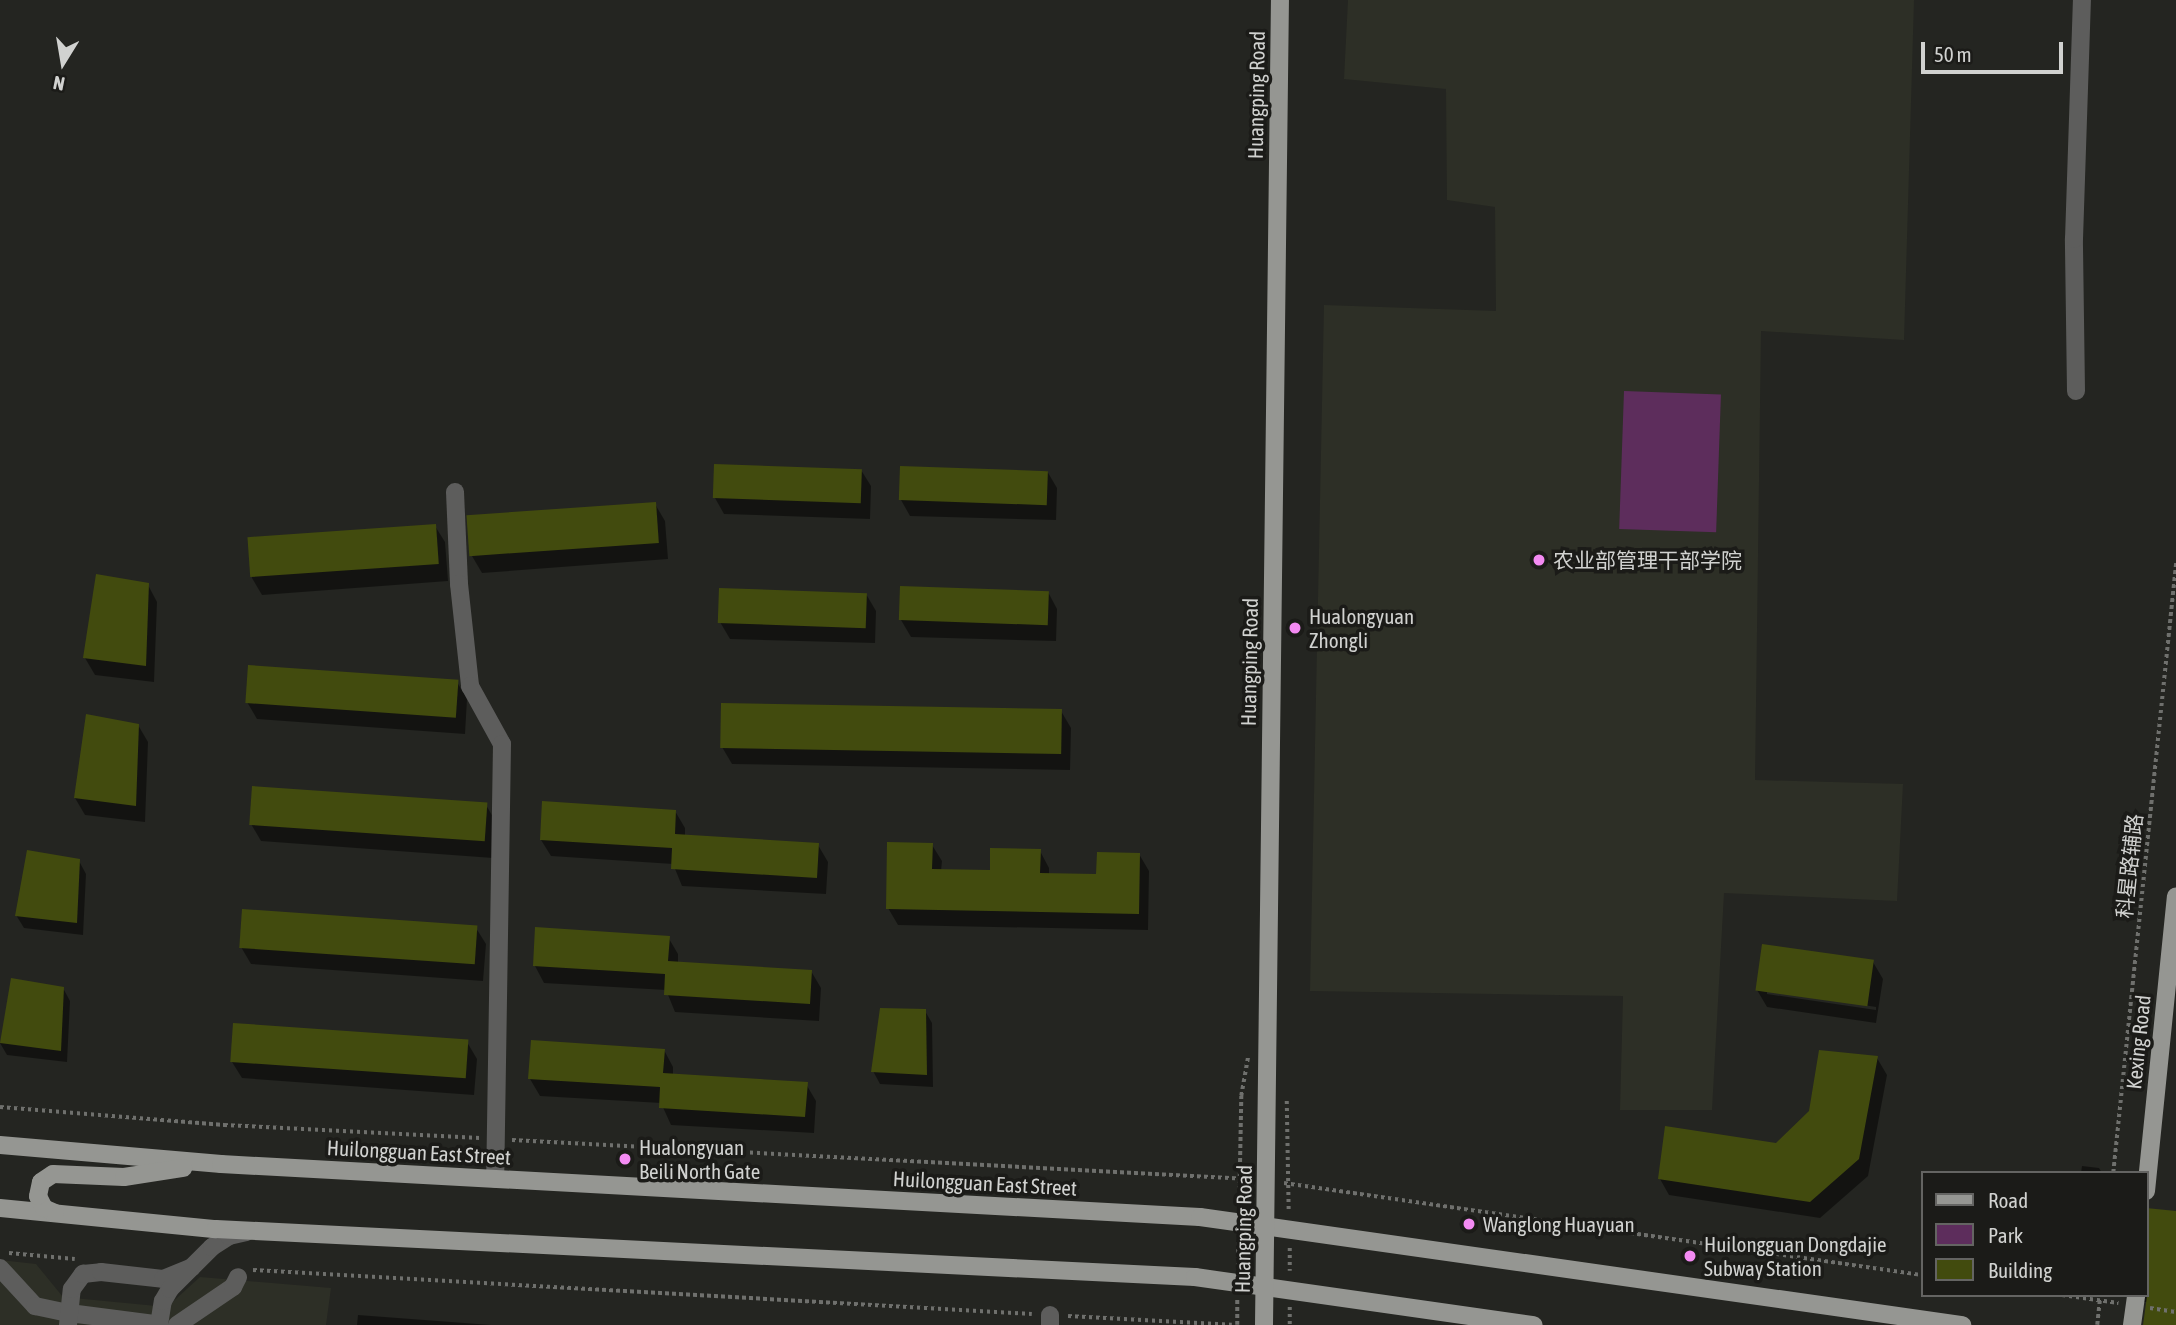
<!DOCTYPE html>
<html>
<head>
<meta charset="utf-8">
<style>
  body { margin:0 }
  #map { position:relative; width:2176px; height:1325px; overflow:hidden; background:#242521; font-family:"Asap Condensed","Noto Sans SC",sans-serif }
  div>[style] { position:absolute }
  .built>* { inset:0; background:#2d2f26 }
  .green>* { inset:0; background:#5d2d5c; transform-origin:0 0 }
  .shadow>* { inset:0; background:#0007 }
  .building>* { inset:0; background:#424b0e; transform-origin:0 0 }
  .path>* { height:3.5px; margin-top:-1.75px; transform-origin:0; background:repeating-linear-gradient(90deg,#6f706d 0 3.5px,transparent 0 7px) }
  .minor>* { height:18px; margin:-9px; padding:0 9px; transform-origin:9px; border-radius:9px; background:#5d5d5c }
  .major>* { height:18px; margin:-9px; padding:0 9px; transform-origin:9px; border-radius:9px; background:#959692 }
  .dots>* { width:19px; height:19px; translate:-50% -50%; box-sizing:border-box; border:4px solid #1b1b18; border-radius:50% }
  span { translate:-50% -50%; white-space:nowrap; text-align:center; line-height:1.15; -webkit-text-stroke:7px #1b1b18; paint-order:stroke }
  .street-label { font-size:21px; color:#d1d2d0 }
  .poi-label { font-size:21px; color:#d1d2d0 }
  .left { translate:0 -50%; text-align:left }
  .legend { position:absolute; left:1921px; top:1171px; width:228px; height:126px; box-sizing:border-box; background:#1b1b18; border:2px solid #646462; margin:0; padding:9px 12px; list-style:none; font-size:21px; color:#d1d2d0 }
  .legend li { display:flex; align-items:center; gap:14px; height:35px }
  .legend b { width:35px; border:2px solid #646462 }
  .north { position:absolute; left:28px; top:28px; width:70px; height:70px; -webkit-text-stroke:5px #1b1b18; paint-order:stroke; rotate:191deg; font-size:19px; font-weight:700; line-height:28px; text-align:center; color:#d1d2d0 }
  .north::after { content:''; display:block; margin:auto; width:24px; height:32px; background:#d1d2d0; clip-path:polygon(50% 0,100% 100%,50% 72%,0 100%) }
  .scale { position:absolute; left:1921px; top:42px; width:142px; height:32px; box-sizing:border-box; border:4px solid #d1d2d0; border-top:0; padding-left:9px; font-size:21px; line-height:24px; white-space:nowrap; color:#d1d2d0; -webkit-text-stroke:5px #1b1b18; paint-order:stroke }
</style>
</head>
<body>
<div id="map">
  <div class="built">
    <i style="clip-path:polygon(1348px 0,1914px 0,1904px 340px,1761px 331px,1755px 780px,1903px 784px,1897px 901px,1724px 893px,1712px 1110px,1620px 1110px,1623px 996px,1310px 991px,1324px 305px,1496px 311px,1495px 207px,1447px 200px,1446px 89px,1344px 79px)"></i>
    <i style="clip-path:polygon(0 1260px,36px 1264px,63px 1297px,167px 1307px,200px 1277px,331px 1288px,326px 1325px,0 1325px)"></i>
  </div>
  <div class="green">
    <i style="left:1624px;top:391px;width:97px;height:138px;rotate:2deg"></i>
  </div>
  <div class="shadow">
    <i style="clip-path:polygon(861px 470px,871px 486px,870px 519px,724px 514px,715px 498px)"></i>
    <i style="clip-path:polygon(1047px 471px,1057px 488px,1056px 520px,910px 516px,901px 500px)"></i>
    <i style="clip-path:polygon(655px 504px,665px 521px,668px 559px,482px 573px,472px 556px)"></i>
    <i style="clip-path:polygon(435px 526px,445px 542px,448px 581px,262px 595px,252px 578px,249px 539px)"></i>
    <i style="clip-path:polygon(148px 585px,157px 602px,154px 682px,95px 675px,85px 658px)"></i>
    <i style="clip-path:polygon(1048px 592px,1057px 609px,1056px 641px,911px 637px,901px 620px)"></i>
    <i style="clip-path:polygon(866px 594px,876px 611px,875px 643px,730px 639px,720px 622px)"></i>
    <i style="clip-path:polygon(457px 682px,467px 699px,465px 734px,257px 719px,247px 702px)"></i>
    <i style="clip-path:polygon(1061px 711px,1071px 728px,1070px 770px,732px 764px,722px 747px)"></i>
    <i style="clip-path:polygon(138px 725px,148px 742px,145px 822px,85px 815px,75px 798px)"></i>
    <i style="clip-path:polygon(486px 805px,496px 822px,493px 858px,261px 841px,251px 824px)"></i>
    <i style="clip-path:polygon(675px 811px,685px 828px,685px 837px,818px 845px,828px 862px,826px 894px,682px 886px,673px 864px,551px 856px,541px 840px)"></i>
    <i style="clip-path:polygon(932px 845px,942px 861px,941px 871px,992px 872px,1040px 851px,1049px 868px,1049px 874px,1098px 876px,1139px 854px,1149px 871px,1148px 930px,898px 925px,888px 908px)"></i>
    <i style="clip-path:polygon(79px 861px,86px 874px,83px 935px,24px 928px,16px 915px)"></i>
    <i style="clip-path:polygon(476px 928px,486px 944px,483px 981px,251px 964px,241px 947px)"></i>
    <i style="clip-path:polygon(668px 937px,678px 954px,678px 963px,811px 971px,821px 988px,819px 1021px,675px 1012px,666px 990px,544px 983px,535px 966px)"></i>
    <i style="clip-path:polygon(evenodd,1873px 962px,1883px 979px,1876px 1023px,1767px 1007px,1757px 990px,1873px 962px,1767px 990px,1876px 1007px,1876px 1010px,1767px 994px,1767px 990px)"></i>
    <i style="clip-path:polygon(63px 988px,70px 1001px,67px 1062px,7px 1055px,0 1043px)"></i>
    <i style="clip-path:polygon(925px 1011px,932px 1023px,933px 1087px,880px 1084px,873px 1071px)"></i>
    <i style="clip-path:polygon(467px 1042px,477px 1059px,474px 1095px,242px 1078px,232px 1062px)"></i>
    <i style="clip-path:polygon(664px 1050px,673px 1067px,673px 1076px,806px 1084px,816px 1101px,814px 1133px,671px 1125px,661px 1103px,540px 1096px,530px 1079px)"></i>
    <i style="clip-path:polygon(1877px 1058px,1887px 1075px,1868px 1176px,1820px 1218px,1669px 1195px,1660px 1179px,1776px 1144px)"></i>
    <i style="clip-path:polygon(2082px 1166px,2099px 1168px,2102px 1173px,2081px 1173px)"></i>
    <i style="clip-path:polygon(2146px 1209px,2176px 1213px,2176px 1325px,2144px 1325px,2148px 1302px,2141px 1302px,2137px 1295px,2146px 1295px)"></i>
    <i style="clip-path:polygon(358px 1315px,491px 1325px,357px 1325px)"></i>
  </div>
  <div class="building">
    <i style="left:714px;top:464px;width:148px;height:34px;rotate:2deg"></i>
    <i style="left:900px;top:466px;width:148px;height:34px;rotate:2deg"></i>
    <i style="left:656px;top:502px;width:41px;height:190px;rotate:86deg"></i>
    <i style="left:436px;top:524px;width:40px;height:189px;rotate:86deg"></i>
    <i style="clip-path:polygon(96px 574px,149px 583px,146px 666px,83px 658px)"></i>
    <i style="left:900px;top:586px;width:149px;height:34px;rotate:2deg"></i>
    <i style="left:719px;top:588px;width:148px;height:35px;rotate:2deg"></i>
    <i style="left:248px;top:665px;width:211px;height:38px;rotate:4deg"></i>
    <i style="left:721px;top:703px;width:341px;height:45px;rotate:1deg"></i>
    <i style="clip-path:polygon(86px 714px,139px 724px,136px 806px,74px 798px)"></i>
    <i style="left:252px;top:786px;width:236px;height:39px;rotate:4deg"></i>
    <i style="clip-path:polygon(542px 801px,676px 810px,675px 834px,819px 843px,817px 878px,671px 869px,672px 848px,540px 840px)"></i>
    <i style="clip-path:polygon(887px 842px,933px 843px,932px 869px,990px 870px,990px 848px,1041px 849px,1040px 873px,1096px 874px,1097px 852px,1140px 853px,1139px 914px,886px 909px)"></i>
    <i style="clip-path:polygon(27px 850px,80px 859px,77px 923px,15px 916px)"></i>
    <i style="left:242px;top:909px;width:236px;height:39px;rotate:4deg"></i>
    <i style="clip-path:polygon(535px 927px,670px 936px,668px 961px,812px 970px,810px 1004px,664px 995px,665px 974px,533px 966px)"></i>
    <i style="left:1762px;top:944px;width:113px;height:47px;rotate:8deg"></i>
    <i style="clip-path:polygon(11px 978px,64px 987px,61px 1051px,0 1043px)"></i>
    <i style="clip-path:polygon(880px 1008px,926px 1009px,927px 1075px,871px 1072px)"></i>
    <i style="left:233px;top:1023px;width:236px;height:39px;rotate:4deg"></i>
    <i style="clip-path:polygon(531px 1040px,665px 1049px,663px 1073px,808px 1082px,805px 1117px,659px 1108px,660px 1087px,528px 1079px)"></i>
    <i style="clip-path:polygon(1819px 1050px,1878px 1056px,1859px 1159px,1810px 1202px,1658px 1179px,1665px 1126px,1776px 1143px,1809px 1111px)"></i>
    <i style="clip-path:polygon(2146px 1208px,2176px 1211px,2176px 1325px,2143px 1325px,2147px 1296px)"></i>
  </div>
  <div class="path">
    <i style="left:1287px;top:1101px;width:111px;rotate:89deg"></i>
    <i style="left:0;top:1107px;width:225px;rotate:4.6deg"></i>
    <i style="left:224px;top:1125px;width:256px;rotate:2.9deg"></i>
    <i style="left:512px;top:1140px;width:738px;rotate:3.03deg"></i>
    <i style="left:2113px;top:1173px;width:614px;rotate:-84.11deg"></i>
    <i style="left:1284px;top:1183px;width:645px;rotate:8.21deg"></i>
    <i style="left:1239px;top:1204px;width:108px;rotate:-88.9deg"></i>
    <i style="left:1241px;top:1096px;width:39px;rotate:-80deg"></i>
    <i style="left:1290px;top:1248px;width:23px;rotate:90deg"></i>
    <i style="left:9px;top:1253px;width:66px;rotate:5.2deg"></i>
    <i style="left:1238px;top:1267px;width:27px;rotate:-90deg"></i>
    <i style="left:253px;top:1270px;width:780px;rotate:3.23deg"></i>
    <i style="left:2062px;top:1295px;width:57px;rotate:8.1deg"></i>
    <i style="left:1290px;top:1307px;width:18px;rotate:90deg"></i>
    <i style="left:2150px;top:1308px;width:26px;rotate:9deg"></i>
    <i style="left:1068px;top:1316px;width:164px;rotate:3.1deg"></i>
    <i style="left:1237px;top:1325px;width:26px;rotate:-90deg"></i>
    <i style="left:2097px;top:1325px;width:30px;rotate:-84deg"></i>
  </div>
  <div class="minor">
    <i style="left:2076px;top:391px;width:152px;rotate:-90.8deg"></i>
    <i style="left:2074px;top:239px;width:239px;rotate:-88.1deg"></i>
    <i style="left:455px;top:492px;width:92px;rotate:87.5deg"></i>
    <i style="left:459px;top:584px;width:103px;rotate:83.8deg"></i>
    <i style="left:470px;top:686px;width:66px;rotate:61.1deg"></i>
    <i style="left:502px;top:744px;width:435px;rotate:90.9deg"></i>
    <i style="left:0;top:1268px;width:52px;rotate:47.4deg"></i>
    <i style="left:35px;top:1306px;width:29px;rotate:12deg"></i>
    <i style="left:77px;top:1314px;width:78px;rotate:7.4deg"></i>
    <i style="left:1050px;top:1315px;width:10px;rotate:90deg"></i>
    <i style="left:68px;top:1325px;width:36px;rotate:-84deg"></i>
    <i style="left:72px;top:1289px;width:19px;rotate:-54deg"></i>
    <i style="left:83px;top:1274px;width:18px;rotate:-6deg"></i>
    <i style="left:101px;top:1272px;width:62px;rotate:6.4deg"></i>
    <i style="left:163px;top:1279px;width:31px;rotate:-22deg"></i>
    <i style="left:159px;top:1325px;width:24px;rotate:-81deg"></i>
    <i style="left:163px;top:1301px;width:14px;rotate:-60deg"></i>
    <i style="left:170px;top:1289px;width:59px;rotate:-45deg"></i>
    <i style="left:212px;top:1247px;width:20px;rotate:-33deg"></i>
    <i style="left:229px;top:1236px;width:18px;rotate:-13deg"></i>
    <i style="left:177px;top:1325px;width:68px;rotate:-34.2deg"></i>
    <i style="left:233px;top:1287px;width:11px;rotate:-63deg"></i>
  </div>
  <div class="major">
    <i style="left:0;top:1145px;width:222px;rotate:4.9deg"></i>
    <i style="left:221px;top:1164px;width:980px;rotate:3.1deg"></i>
    <i style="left:1200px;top:1217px;width:770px;rotate:8.07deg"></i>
    <i style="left:2146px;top:1191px;width:296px;rotate:-84.2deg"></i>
    <i style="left:0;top:1208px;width:217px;rotate:5.6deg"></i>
    <i style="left:216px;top:1229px;width:980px;rotate:2.81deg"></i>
    <i style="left:1195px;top:1277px;width:342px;rotate:8.1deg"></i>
    <i style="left:55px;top:1213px;width:12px;rotate:-156deg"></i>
    <i style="left:44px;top:1208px;width:13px;rotate:-117deg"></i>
    <i style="left:38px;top:1196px;width:14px;rotate:-78deg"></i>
    <i style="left:41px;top:1182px;width:14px;rotate:-34deg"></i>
    <i style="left:53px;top:1174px;width:71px;rotate:2.4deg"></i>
    <i style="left:124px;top:1177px;width:60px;rotate:-8.7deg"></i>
    <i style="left:1264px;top:1325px;width:1325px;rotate:-89.31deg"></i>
    <i style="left:2132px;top:1325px;width:30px;rotate:-82deg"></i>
  </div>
  <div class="dots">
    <i style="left:1539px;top:560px;background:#f38af2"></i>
    <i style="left:1295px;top:628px;background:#f38af2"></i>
    <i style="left:625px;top:1159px;background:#f38af2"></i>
    <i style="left:1469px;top:1224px;background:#f38af2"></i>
    <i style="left:1690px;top:1256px;background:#f38af2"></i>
  </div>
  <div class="street-label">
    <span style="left:1256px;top:95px;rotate:-89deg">Huangping Road</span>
    <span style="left:1249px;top:662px;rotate:-89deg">Huangping Road</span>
    <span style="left:2129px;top:866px;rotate:-84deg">科星路辅路</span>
    <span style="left:2138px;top:1042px;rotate:-84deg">Kexing Road</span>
    <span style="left:419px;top:1152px;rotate:3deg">Huilongguan East Street</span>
    <span style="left:985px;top:1183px;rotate:3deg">Huilongguan East Street</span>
    <span style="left:1243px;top:1229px;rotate:-89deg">Huangping Road</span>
  </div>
  <div class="poi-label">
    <span class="left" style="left:1553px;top:560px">农业部管理干部学院</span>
    <span class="left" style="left:1309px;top:628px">Hualongyuan<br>Zhongli</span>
    <span class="left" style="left:639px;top:1159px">Hualongyuan<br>Beili North Gate</span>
    <span class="left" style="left:1483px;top:1224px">Wanglong Huayuan</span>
    <span class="left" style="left:1704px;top:1256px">Huilongguan Dongdajie<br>Subway Station</span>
  </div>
  <ul class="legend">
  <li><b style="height:9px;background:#959692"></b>Road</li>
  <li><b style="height:19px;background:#5d2d5c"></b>Park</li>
  <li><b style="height:19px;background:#424b0e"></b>Building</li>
  </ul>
  <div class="north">N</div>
  <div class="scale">50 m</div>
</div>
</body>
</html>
